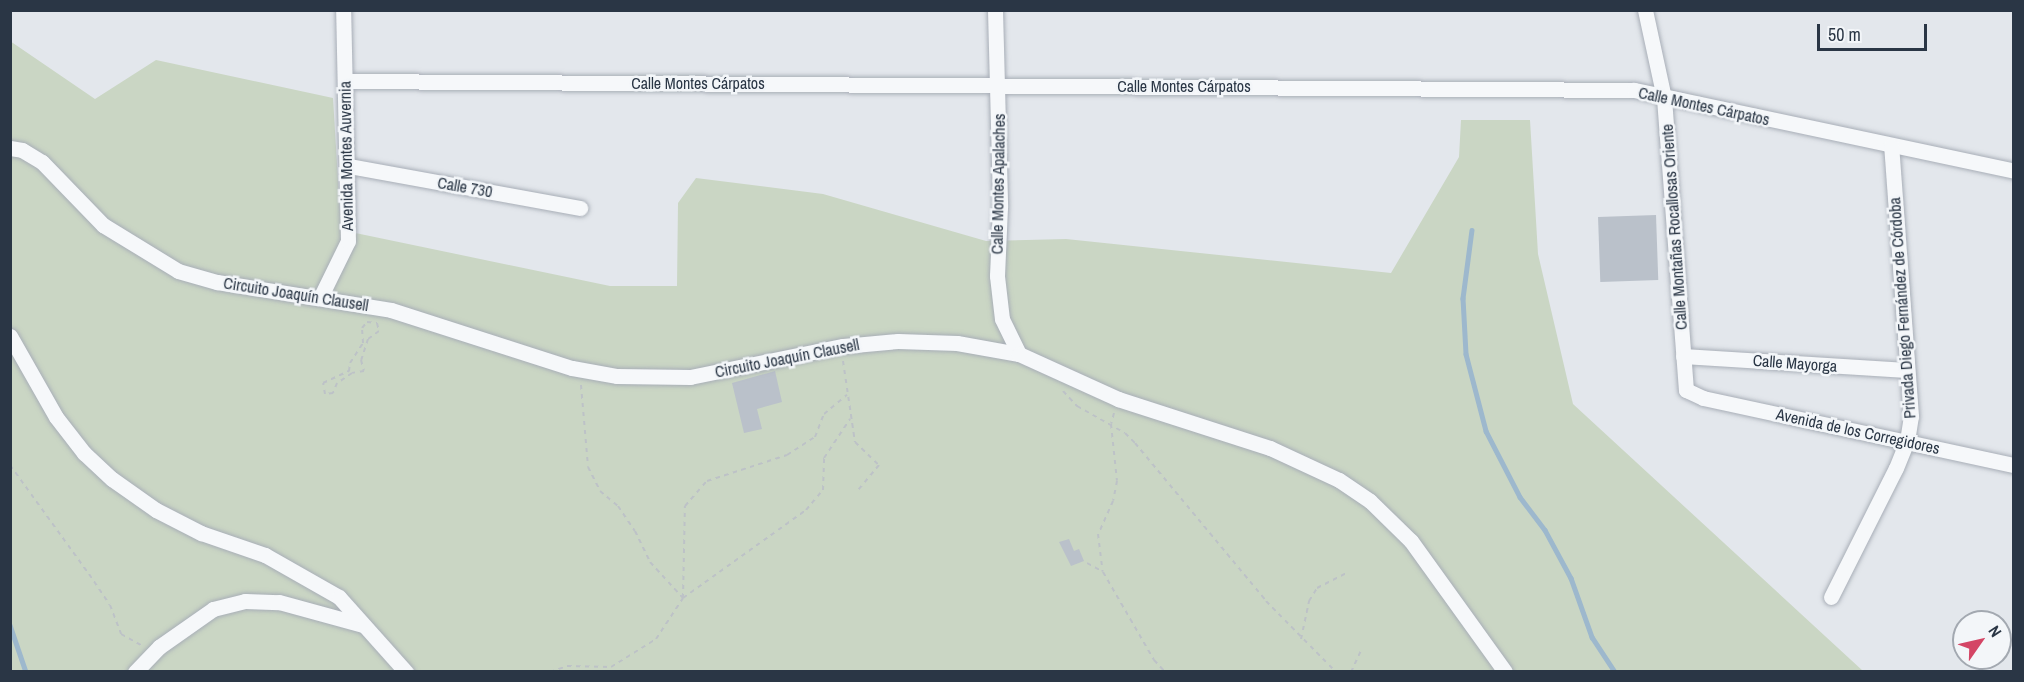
<!DOCTYPE html>
<html>
<head>
<meta charset="utf-8">
<style>
  body { margin:0 }
  #map { position:relative; width:2024px; height:682px; overflow:hidden; background:#e3e7ec; font-family:"Archivo Narrow",sans-serif }
  div>[style] { position:absolute }
  .green>* { inset:0; background:#cad6c4 }
  .stream>* { height:4.5px; margin:-2.25px; padding:0 2.25px; transform-origin:2.25px; border-radius:2.25px; background:#9db8cd }
  .building>* { inset:0; background:#bac1ca; transform-origin:0 0 }
  .path>* { height:2px; margin-top:-1px; transform-origin:0; background:repeating-linear-gradient(90deg,#bdc2c7 0 4.5px,transparent 0 9px) }
  .roads { filter:drop-shadow(0 0 2px #a8aeb7) drop-shadow(0 0 2px #a8aeb7) }
  .minor>* { height:15px; margin:-7.5px; padding:0 7.5px; transform-origin:7.5px; border-radius:7.5px; background:#f6f8fa }
  span { translate:-50% -50%; white-space:nowrap; text-align:center; line-height:1.15; -webkit-text-stroke:5px #f3f6f9; paint-order:stroke }
  .street-label { font-size:16px; color:#2a3645 }
  .frame { position:absolute; inset:0; border:12px solid #2a3645; pointer-events:none }
  .north { position:absolute; left:1952px; top:610px; width:60px; height:60px; box-sizing:border-box; background:#f3f6f9; border:2px solid #a3a9b1; border-radius:50%; rotate:56deg; font-size:16px; font-weight:700; line-height:24px; text-align:center; color:#2a3645 }
  .north::after { content:''; display:block; margin:auto; width:21px; height:27px; background:#d44565; clip-path:polygon(50% 0,100% 100%,50% 72%,0 100%) }
  .scale { position:absolute; left:1817px; top:24px; width:110px; height:27px; box-sizing:border-box; border:3px solid #2a3645; border-top:0; padding-left:8px; font-size:18px; line-height:21px; white-space:nowrap; color:#2a3645; -webkit-text-stroke:4px #f3f6f9; paint-order:stroke }
</style>
</head>
<body>
<div id="map">
  <div class="green">
    <i style="clip-path:polygon(10px 41px,95px 99px,156px 60px,333px 98px,341px 230px,610px 286px,677px 286px,678px 203px,696px 178px,823px 194px,986px 241px,1066px 239px,1391px 273px,1459px 157px,1461px 120px,1530px 120px,1538px 254px,1573px 404px,1863px 671px,11px 671px)"></i>
  </div>
  <div class="stream">
    <i style="left:1472px;top:230px;width:69px;rotate:97.5deg"></i>
    <i style="left:1463px;top:298px;width:56px;rotate:86.9deg"></i>
    <i style="left:1466px;top:354px;width:80px;rotate:75.4deg"></i>
    <i style="left:1486px;top:431px;width:74px;rotate:62.7deg"></i>
    <i style="left:1520px;top:497px;width:41px;rotate:52.9deg"></i>
    <i style="left:1545px;top:530px;width:55px;rotate:61.6deg"></i>
    <i style="left:1571px;top:578px;width:63px;rotate:70.4deg"></i>
    <i style="left:1592px;top:637px;width:42px;rotate:56.7deg"></i>
    <i style="left:10px;top:625px;width:50px;rotate:71.2deg"></i>
  </div>
  <div class="building">
    <i style="left:1656px;top:215px;width:65px;height:58px;rotate:88deg"></i>
    <i style="clip-path:polygon(775px 371px,782px 402px,757px 409px,762px 429px,744px 433px,732px 383px)"></i>
    <i style="clip-path:polygon(1069px 539px,1074px 551px,1079px 549px,1084px 561px,1071px 566px,1059px 542px)"></i>
  </div>
  <div class="path">
    <i style="left:367px;top:322px;width:10px;rotate:6deg"></i>
    <i style="left:377px;top:323px;width:8px;rotate:76deg"></i>
    <i style="left:379px;top:331px;width:14px;rotate:144deg"></i>
    <i style="left:368px;top:339px;width:22px;rotate:108deg"></i>
    <i style="left:361px;top:360px;width:11px;rotate:75deg"></i>
    <i style="left:364px;top:371px;width:12px;rotate:171deg"></i>
    <i style="left:352px;top:373px;width:18px;rotate:146deg"></i>
    <i style="left:337px;top:383px;width:11px;rotate:112deg"></i>
    <i style="left:333px;top:393px;width:8px;rotate:173deg"></i>
    <i style="left:325px;top:394px;width:11px;rotate:-100deg"></i>
    <i style="left:323px;top:383px;width:29px;rotate:-25deg"></i>
    <i style="left:349px;top:371px;width:8px;rotate:-83deg"></i>
    <i style="left:350px;top:363px;width:24px;rotate:-57deg"></i>
    <i style="left:363px;top:343px;width:15px;rotate:-94deg"></i>
    <i style="left:362px;top:328px;width:8px;rotate:-50deg"></i>
    <i style="left:843px;top:361px;width:82px;rotate:81.6deg"></i>
    <i style="left:855px;top:442px;width:33px;rotate:44deg"></i>
    <i style="left:879px;top:465px;width:34px;rotate:130deg"></i>
    <i style="left:581px;top:385px;width:82px;rotate:85.1deg"></i>
    <i style="left:588px;top:467px;width:27px;rotate:63deg"></i>
    <i style="left:600px;top:491px;width:23px;rotate:40deg"></i>
    <i style="left:618px;top:506px;width:30px;rotate:56deg"></i>
    <i style="left:635px;top:531px;width:34px;rotate:64deg"></i>
    <i style="left:650px;top:562px;width:49px;rotate:47.5deg"></i>
    <i style="left:683px;top:598px;width:92px;rotate:-88.8deg"></i>
    <i style="left:685px;top:506px;width:33px;rotate:-49deg"></i>
    <i style="left:707px;top:481px;width:84px;rotate:-18deg"></i>
    <i style="left:787px;top:455px;width:33px;rotate:-33deg"></i>
    <i style="left:815px;top:437px;width:25px;rotate:-69deg"></i>
    <i style="left:824px;top:414px;width:30px;rotate:-40deg"></i>
    <i style="left:1063px;top:391px;width:21px;rotate:47deg"></i>
    <i style="left:1077px;top:406px;width:55px;rotate:29.4deg"></i>
    <i style="left:1125px;top:433px;width:14px;rotate:45deg"></i>
    <i style="left:1135px;top:443px;width:205px;rotate:50.3deg"></i>
    <i style="left:1266px;top:601px;width:100px;rotate:45.4deg"></i>
    <i style="left:1114px;top:413px;width:11px;rotate:105deg"></i>
    <i style="left:1111px;top:424px;width:57px;rotate:84deg"></i>
    <i style="left:1117px;top:481px;width:20px;rotate:101deg"></i>
    <i style="left:1113px;top:501px;width:36px;rotate:114deg"></i>
    <i style="left:1098px;top:534px;width:38px;rotate:83deg"></i>
    <i style="left:1103px;top:572px;width:102px;rotate:59.9deg"></i>
    <i style="left:1154px;top:660px;width:16px;rotate:47deg"></i>
    <i style="left:10px;top:465px;width:135px;rotate:54.1deg"></i>
    <i style="left:89px;top:574px;width:37px;rotate:56deg"></i>
    <i style="left:110px;top:605px;width:31px;rotate:69deg"></i>
    <i style="left:121px;top:634px;width:23px;rotate:29deg"></i>
    <i style="left:1087px;top:563px;width:18px;rotate:29deg"></i>
    <i style="left:1301px;top:639px;width:39px;rotate:-78deg"></i>
    <i style="left:1309px;top:601px;width:15px;rotate:-58deg"></i>
    <i style="left:1317px;top:588px;width:35px;rotate:-27deg"></i>
    <i style="left:550px;top:672px;width:18px;rotate:-19deg"></i>
    <i style="left:567px;top:666px;width:44px;rotate:1.3deg"></i>
    <i style="left:611px;top:667px;width:53px;rotate:-31.9deg"></i>
    <i style="left:656px;top:639px;width:49px;rotate:-56.6deg"></i>
    <i style="left:683px;top:598px;width:151px;rotate:-35.6deg"></i>
    <i style="left:806px;top:510px;width:26px;rotate:-50deg"></i>
    <i style="left:823px;top:490px;width:32px;rotate:-88deg"></i>
    <i style="left:824px;top:458px;width:47px;rotate:-56.3deg"></i>
    <i style="left:1351px;top:672px;width:26px;rotate:-65deg"></i>
  </div>
  <div class="roads">
    <div class="minor">
      <i style="left:995px;top:10px;width:197px;rotate:88.5deg"></i>
      <i style="left:1000px;top:207px;width:69px;rotate:92.5deg"></i>
      <i style="left:997px;top:276px;width:43px;rotate:83.4deg"></i>
      <i style="left:1002px;top:319px;width:39px;rotate:64deg"></i>
      <i style="left:1645px;top:10px;width:90px;rotate:77.8deg"></i>
      <i style="left:1664px;top:98px;width:293px;rotate:85.7deg"></i>
      <i style="left:1686px;top:390px;width:19px;rotate:25deg"></i>
      <i style="left:1703px;top:398px;width:318px;rotate:12.2deg"></i>
      <i style="left:345px;top:81px;width:1289px;rotate:0.4deg"></i>
      <i style="left:1634px;top:90px;width:389px;rotate:12deg"></i>
      <i style="left:10px;top:148px;width:12px;rotate:9deg"></i>
      <i style="left:22px;top:150px;width:23px;rotate:31deg"></i>
      <i style="left:42px;top:162px;width:88px;rotate:45.9deg"></i>
      <i style="left:103px;top:225px;width:88px;rotate:31.5deg"></i>
      <i style="left:178px;top:271px;width:41px;rotate:15.8deg"></i>
      <i style="left:217px;top:282px;width:176px;rotate:9.1deg"></i>
      <i style="left:391px;top:310px;width:190px;rotate:17.8deg"></i>
      <i style="left:572px;top:368px;width:46px;rotate:10.1deg"></i>
      <i style="left:617px;top:376px;width:73px;rotate:0.8deg"></i>
      <i style="left:690px;top:377px;width:156px;rotate:-11.5deg"></i>
      <i style="left:843px;top:346px;width:55px;rotate:-5.2deg"></i>
      <i style="left:898px;top:341px;width:59px;rotate:1.9deg"></i>
      <i style="left:957px;top:343px;width:63px;rotate:10.1deg"></i>
      <i style="left:1019px;top:354px;width:109px;rotate:24.4deg"></i>
      <i style="left:1118px;top:399px;width:160px;rotate:17.9deg"></i>
      <i style="left:1270px;top:448px;width:76px;rotate:24.9deg"></i>
      <i style="left:1339px;top:480px;width:37px;rotate:34deg"></i>
      <i style="left:1370px;top:501px;width:57px;rotate:44.3deg"></i>
      <i style="left:1411px;top:541px;width:161px;rotate:54.3deg"></i>
      <i style="left:349px;top:166px;width:235px;rotate:10.3deg"></i>
      <i style="left:321px;top:296px;width:61px;rotate:-63.9deg"></i>
      <i style="left:348px;top:241px;width:231px;rotate:-91.2deg"></i>
      <i style="left:10px;top:336px;width:93px;rotate:60.4deg"></i>
      <i style="left:56px;top:417px;width:46px;rotate:52.1deg"></i>
      <i style="left:84px;top:453px;width:38px;rotate:43deg"></i>
      <i style="left:112px;top:479px;width:54px;rotate:35.2deg"></i>
      <i style="left:156px;top:510px;width:51px;rotate:27.1deg"></i>
      <i style="left:201px;top:533px;width:68px;rotate:19deg"></i>
      <i style="left:265px;top:555px;width:85px;rotate:29.6deg"></i>
      <i style="left:339px;top:597px;width:101px;rotate:48.2deg"></i>
      <i style="left:1683px;top:356px;width:224px;rotate:3.6deg"></i>
      <i style="left:1831px;top:597px;width:144px;rotate:-63.3deg"></i>
      <i style="left:1896px;top:468px;width:29px;rotate:-68deg"></i>
      <i style="left:1907px;top:441px;width:25px;rotate:-81deg"></i>
      <i style="left:1911px;top:416px;width:271px;rotate:-94.2deg"></i>
      <i style="left:135px;top:672px;width:35px;rotate:-46deg"></i>
      <i style="left:159px;top:647px;width:66px;rotate:-35.1deg"></i>
      <i style="left:213px;top:609px;width:33px;rotate:-14deg"></i>
      <i style="left:245px;top:601px;width:34px;rotate:2deg"></i>
      <i style="left:279px;top:602px;width:87px;rotate:15.3deg"></i>
    </div>
  </div>
  <div class="street-label">
    <span style="left:698px;top:83px">Calle Montes Cárpatos</span>
    <span style="left:1184px;top:86px">Calle Montes Cárpatos</span>
    <span style="left:1704px;top:106px;rotate:12deg">Calle Montes Cárpatos</span>
    <span style="left:346px;top:156px;rotate:-91deg">Avenida Montes Auvernia</span>
    <span style="left:998px;top:184px;rotate:-89deg">Calle Montes Apalaches</span>
    <span style="left:465px;top:187px;rotate:10deg">Calle 730</span>
    <span style="left:1674px;top:227px;rotate:-94deg">Calle Montañas Rocallosas Oriente</span>
    <span style="left:296px;top:294px;rotate:9deg">Circuito Joaquín Clausell</span>
    <span style="left:1902px;top:308px;rotate:-94deg">Privada Diego Fernández de Córdoba</span>
    <span style="left:787px;top:358px;rotate:-11deg">Circuito Joaquín Clausell</span>
    <span style="left:1795px;top:363px;rotate:4deg">Calle Mayorga</span>
    <span style="left:1858px;top:431px;rotate:12deg">Avenida de los Corregidores</span>
  </div>
  <div class="frame"></div>
  <div class="north">N</div>
  <div class="scale">50 m</div>
</div>
</body>
</html>
